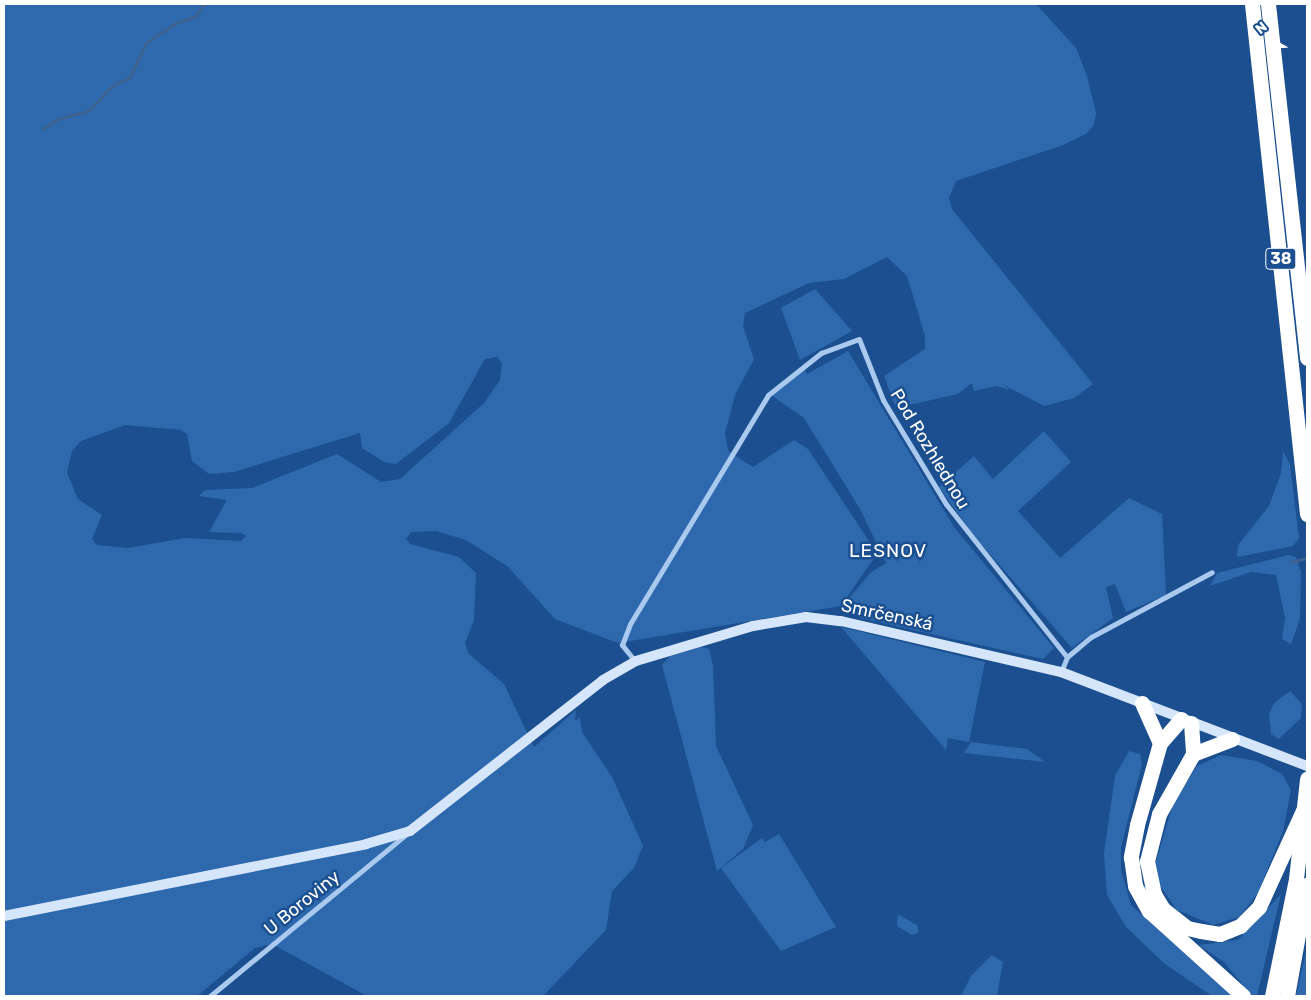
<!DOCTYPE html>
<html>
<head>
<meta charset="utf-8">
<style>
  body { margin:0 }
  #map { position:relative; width:1311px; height:1000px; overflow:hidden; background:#1b4f8f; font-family:Rubik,sans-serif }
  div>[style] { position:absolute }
  .green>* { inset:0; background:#2e69ad }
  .stream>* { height:2.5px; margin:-1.25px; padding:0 1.25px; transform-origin:1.25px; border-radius:1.25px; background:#3c6290 }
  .street>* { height:5px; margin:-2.5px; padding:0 2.5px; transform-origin:2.5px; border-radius:2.5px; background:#a9c9ee }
  .secondary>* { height:10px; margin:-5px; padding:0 5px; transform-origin:5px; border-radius:5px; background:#d6e6fa }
  .highway>* { height:15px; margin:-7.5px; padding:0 7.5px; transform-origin:7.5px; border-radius:7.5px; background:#fff }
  span { translate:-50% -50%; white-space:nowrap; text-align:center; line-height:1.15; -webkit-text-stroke:5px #1b4f8f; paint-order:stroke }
  .shield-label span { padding:1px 4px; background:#1b4f8f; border:1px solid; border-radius:4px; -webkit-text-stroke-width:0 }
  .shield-label { font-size:16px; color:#fff; font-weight:700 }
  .street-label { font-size:18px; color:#fff }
  .neighbourhood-label { font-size:19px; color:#fff; letter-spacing:1px }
  .frame { position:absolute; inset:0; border:5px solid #fff; pointer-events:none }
  .north { position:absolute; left:1246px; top:15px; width:50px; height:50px; -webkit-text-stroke:4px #1b4f8f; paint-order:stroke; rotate:321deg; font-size:14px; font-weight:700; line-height:20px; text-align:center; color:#fff }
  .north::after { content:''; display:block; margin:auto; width:18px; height:22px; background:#fff; clip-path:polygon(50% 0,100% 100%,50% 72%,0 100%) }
</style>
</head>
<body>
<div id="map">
  <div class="green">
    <i style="clip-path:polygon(evenodd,4px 4px,1036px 4px,1076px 48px,1087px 76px,1096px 113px,1094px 125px,1086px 134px,1063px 145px,956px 181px,949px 198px,952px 209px,1093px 384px,1074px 398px,1044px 406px,1002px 384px,1010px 390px,996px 386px,974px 391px,972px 383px,958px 394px,896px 408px,884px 376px,925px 349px,925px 336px,907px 276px,887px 257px,844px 279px,809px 283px,745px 313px,743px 326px,754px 359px,735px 395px,725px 433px,728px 451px,753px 467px,794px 440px,808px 449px,869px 541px,874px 558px,841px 606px,618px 643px,555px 619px,507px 566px,466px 540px,436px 531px,411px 532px,406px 539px,410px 544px,459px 557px,476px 573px,474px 620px,465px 643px,468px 653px,504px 684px,534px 747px,576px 710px,575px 721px,580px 717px,582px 732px,612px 777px,643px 846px,634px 868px,612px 891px,606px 930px,543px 996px,367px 996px,272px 944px,255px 948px,197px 996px,4px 996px,4px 4px,497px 357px,502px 363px,500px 380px,484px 403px,400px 479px,381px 482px,337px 454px,252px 488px,205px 490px,199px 496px,227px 500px,209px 532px,241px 533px,246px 536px,241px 541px,185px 538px,128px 548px,97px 545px,92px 539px,102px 515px,78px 499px,67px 473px,72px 451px,81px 441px,125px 425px,181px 430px,187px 434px,192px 461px,209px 474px,234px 472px,360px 433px,362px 448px,384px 462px,396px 464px,449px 423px,485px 359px,497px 357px)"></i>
    <i style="clip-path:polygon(815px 289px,852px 331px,800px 360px,781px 308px)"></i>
    <i style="clip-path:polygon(848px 351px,954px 527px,1054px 648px,1043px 659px,860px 618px,850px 597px,871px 572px,886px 563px,860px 509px,804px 418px,771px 395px,804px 368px,807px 374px)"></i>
    <i style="clip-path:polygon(1044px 431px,1071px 462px,1018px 511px,1060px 558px,1129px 498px,1162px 514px,1166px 595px,1126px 612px,1115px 584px,1106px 587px,1113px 618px,1072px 648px,974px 536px,939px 487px,974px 456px,993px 479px)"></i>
    <i style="clip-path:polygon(1283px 451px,1290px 464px,1299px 538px,1293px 546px,1237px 557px,1238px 545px,1269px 506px,1281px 473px)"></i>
    <i style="clip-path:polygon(1289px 555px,1296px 557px,1301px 572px,1300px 619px,1291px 644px,1282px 639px,1285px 618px,1276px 575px,1251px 572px,1210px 586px,1217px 573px)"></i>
    <i style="clip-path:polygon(841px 627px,985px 662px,969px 742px,948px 738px,946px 750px)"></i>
    <i style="clip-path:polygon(701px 647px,709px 649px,713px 666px,716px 746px,753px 825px,743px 849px,717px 871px,662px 665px,670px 656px)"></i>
    <i style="clip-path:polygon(1290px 691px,1302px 704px,1301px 718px,1279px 739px,1271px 734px,1269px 714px,1274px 703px)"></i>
    <i style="clip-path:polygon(971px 742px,1027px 749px,1045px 762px,964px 753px)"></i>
    <i style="clip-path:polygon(1129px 751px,1140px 754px,1142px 764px,1121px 848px,1121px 870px,1131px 905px,1234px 996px,1212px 996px,1165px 964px,1126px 927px,1107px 895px,1104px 853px,1115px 776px)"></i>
    <i style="clip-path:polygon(1221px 755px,1257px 761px,1282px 774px,1291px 790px,1283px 831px,1258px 893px,1239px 917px,1213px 925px,1177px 910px,1160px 886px,1155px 865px,1173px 804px,1197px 766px)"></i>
    <i style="clip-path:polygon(779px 834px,836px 927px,781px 951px,721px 868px,762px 838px,765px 842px)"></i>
    <i style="clip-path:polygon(1281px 894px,1257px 996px,1252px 996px,1224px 962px,1199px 945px,1238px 940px)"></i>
    <i style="clip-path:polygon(898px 914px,918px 926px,918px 933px,912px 935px,897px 926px)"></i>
    <i style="clip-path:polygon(1307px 947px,1307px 996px,1296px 996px)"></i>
    <i style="clip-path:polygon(992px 955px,1003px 962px,997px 996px,961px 996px,971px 976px)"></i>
  </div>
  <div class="stream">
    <i style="left:42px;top:129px;width:19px;rotate:-32deg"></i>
    <i style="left:58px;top:119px;width:31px;rotate:-15deg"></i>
    <i style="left:88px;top:111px;width:33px;rotate:-46deg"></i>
    <i style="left:111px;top:87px;width:21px;rotate:-28deg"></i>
    <i style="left:130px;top:77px;width:38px;rotate:-65deg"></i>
    <i style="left:146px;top:43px;width:34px;rotate:-34deg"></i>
    <i style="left:174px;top:24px;width:23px;rotate:-20deg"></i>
    <i style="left:196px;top:16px;width:14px;rotate:-56deg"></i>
    <i style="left:1291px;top:562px;width:16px;rotate:-14deg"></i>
  </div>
  <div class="street">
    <i style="left:635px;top:661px;width:21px;rotate:-129deg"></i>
    <i style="left:622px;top:645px;width:22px;rotate:-69deg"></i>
    <i style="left:630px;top:624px;width:267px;rotate:-58.9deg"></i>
    <i style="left:768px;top:395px;width:68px;rotate:-38.4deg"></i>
    <i style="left:821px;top:353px;width:40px;rotate:-20.2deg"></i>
    <i style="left:859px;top:339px;width:66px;rotate:68.5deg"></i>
    <i style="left:883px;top:400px;width:122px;rotate:58.8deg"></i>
    <i style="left:946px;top:504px;width:195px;rotate:51.7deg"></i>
    <i style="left:1061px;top:672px;width:16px;rotate:-68deg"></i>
    <i style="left:1067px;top:657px;width:31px;rotate:-40deg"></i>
    <i style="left:1091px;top:637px;width:137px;rotate:-28.2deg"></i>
    <i style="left:210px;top:996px;width:256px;rotate:-39.5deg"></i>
  </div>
  <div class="secondary">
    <i style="left:4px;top:916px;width:369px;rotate:-11.2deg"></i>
    <i style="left:366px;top:844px;width:46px;rotate:-16.5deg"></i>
    <i style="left:410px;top:831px;width:245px;rotate:-38deg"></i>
    <i style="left:603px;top:680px;width:38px;rotate:-30deg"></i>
    <i style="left:636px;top:661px;width:122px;rotate:-16.7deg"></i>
    <i style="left:753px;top:626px;width:54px;rotate:-9.6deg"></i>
    <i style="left:806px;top:617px;width:35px;rotate:7deg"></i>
    <i style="left:841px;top:621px;width:226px;rotate:13.1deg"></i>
    <i style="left:1061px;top:672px;width:263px;rotate:20.9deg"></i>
  </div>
  <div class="highway">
    <i style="left:1252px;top:4px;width:513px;rotate:83.84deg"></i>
    <i style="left:1268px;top:4px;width:356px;rotate:83.7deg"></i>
    <i style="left:1142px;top:703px;width:44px;rotate:65.8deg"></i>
    <i style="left:1181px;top:719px;width:32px;rotate:131deg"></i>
    <i style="left:1160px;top:743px;width:85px;rotate:105.7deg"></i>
    <i style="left:1137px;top:825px;width:33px;rotate:101deg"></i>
    <i style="left:1131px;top:857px;width:29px;rotate:82deg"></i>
    <i style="left:1135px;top:886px;width:29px;rotate:61deg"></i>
    <i style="left:1149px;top:911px;width:127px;rotate:42.1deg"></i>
    <i style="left:1191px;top:723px;width:31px;rotate:86deg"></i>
    <i style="left:1232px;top:739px;width:42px;rotate:159deg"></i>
    <i style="left:1193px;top:754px;width:69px;rotate:119.5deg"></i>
    <i style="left:1159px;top:814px;width:49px;rotate:104.3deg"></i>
    <i style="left:1147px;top:861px;width:34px;rotate:78deg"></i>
    <i style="left:1154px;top:894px;width:17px;rotate:59deg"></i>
    <i style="left:1163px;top:909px;width:31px;rotate:38deg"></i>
    <i style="left:1187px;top:928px;width:14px;rotate:12deg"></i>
    <i style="left:1201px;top:931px;width:19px;rotate:9deg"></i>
    <i style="left:1220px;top:934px;width:22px;rotate:-22deg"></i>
    <i style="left:1240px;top:926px;width:27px;rotate:-45deg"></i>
    <i style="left:1259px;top:907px;width:111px;rotate:-65.5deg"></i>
    <i style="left:1272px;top:996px;width:119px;rotate:-78.4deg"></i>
    <i style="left:1296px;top:879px;width:101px;rotate:-83.7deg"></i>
    <i style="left:1287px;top:996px;width:113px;rotate:-79.8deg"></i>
  </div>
  <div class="shield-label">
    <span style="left:1281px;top:259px">38</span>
  </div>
  <div class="street-label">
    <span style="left:930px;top:449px;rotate:59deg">Pod Rozhlednou</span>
    <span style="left:887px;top:615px;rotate:12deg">Smrčenská</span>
    <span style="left:302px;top:903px;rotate:-39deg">U Boroviny</span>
  </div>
  <div class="neighbourhood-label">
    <span style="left:888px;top:551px">LESNOV</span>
  </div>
  <div class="frame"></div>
  <div class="north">N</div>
</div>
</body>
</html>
